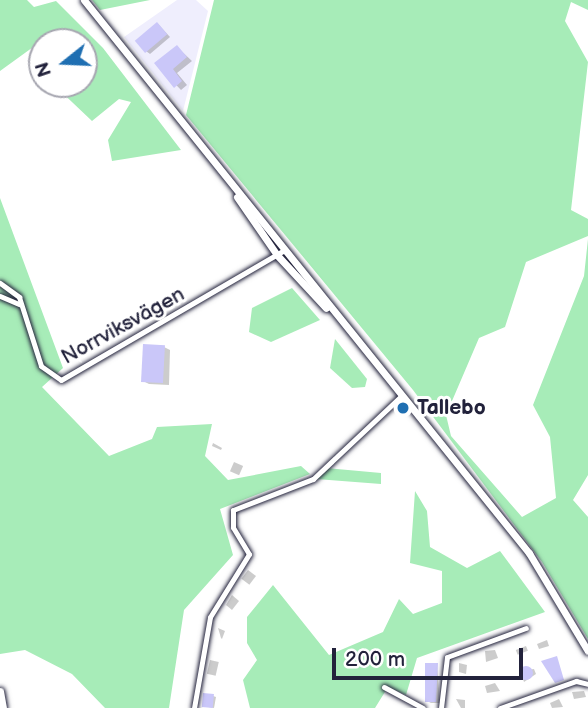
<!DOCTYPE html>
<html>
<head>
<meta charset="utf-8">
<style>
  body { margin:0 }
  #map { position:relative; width:588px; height:708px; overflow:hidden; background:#fff; font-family:"Balsamiq Sans",sans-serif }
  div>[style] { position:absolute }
  .built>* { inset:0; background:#efeefd }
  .green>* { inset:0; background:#a7ecb8 }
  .shadow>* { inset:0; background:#0003; transform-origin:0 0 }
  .building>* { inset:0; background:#cac7f9; transform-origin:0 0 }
  .round { border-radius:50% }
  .roads { filter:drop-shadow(0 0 2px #22223b) drop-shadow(0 0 2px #22223b) }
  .street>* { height:5px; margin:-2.5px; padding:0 2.5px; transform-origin:2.5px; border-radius:2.5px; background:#fff }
  .secondary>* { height:7px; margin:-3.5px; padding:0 3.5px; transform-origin:3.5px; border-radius:3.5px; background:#fff }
  .dots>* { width:19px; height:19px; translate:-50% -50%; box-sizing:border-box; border:4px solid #fff; border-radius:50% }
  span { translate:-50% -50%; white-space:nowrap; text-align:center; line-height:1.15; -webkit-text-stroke:6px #fff; paint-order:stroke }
  .street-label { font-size:21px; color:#22223b }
  .poi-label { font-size:21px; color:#22223b; font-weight:700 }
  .left { translate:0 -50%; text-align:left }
  .north { position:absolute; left:28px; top:28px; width:70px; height:70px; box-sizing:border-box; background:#fff; border:2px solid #a7a7b1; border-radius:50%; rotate:252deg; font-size:19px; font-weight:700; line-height:28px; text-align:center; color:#22223b }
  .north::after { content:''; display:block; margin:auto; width:24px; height:32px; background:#1f6fb2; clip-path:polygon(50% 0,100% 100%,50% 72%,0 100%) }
  .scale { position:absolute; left:332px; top:648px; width:191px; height:32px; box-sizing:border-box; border:4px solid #22223b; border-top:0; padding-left:9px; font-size:21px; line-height:24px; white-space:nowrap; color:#22223b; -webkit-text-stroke:5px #fff; paint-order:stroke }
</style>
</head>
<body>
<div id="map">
  <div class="built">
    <i style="clip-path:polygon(177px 0,196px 0,208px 11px,183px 111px,124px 37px)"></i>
  </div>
  <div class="green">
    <i style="clip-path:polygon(0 0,27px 0,34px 7px,56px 1px,103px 48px,181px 150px,112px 161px,108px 140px,131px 102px,119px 99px,92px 121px,53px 84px,84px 84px,84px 42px,47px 37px,0 71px)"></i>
    <i style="clip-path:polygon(92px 0,150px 0,100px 10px)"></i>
    <i style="clip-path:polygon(214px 0,588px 0,588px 10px,571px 2px,565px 21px,588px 62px,571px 210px,588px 219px,588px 236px,526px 262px,505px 327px,479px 338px,446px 415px,451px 436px,522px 517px,556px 498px,550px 437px,533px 405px,584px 276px,588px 239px,588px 475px,573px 500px,588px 517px,588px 639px,542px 562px,413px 390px,186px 115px)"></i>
    <i style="clip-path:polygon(0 198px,63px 368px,42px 387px,109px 456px,152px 439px,157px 427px,212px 424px,205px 456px,228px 480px,301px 466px,310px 474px,220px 509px,233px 555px,184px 610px,169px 708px,105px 708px,72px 674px,25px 650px,0 654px)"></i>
    <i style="clip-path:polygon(292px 288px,320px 320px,271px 342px,249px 332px,252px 308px)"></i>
    <i style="clip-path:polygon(335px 339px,367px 379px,365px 387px,352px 388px,330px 368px)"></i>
    <i style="clip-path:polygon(326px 468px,381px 473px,381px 484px,316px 479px)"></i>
    <i style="clip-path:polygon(415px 491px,427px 511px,430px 547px,467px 568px,500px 551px,545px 612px,417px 658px,406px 695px,388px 687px,375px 708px,250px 708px,243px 680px,257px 660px,247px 643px,247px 617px,273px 585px,329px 655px,383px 632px,399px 599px,413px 614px,442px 603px,442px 571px,410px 563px)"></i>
  </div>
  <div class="shadow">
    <i style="clip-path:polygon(158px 24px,170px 37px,150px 54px,146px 51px)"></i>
    <i style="clip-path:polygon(177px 47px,192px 61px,177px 73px,187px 85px,181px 90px,156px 64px)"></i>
    <i style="clip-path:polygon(164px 347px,170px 350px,169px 385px,149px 384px,143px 381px)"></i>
    <i style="clip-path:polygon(213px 443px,222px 448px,221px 450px,212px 446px)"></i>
    <i style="left:234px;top:462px;width:10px;height:10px;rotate:24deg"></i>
    <i style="left:248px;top:570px;width:10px;height:11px;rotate:37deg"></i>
    <i style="clip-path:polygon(232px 595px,239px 601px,232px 610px,226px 605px)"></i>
    <i style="clip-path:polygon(218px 628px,225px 631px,222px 639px,221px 638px)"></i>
    <i style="clip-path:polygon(547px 640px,549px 646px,539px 649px,537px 644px)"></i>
    <i style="left:526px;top:646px;width:5px;height:11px;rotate:68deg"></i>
    <i style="clip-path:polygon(495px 650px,498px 658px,486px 662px,485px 651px)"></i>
    <i style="left:210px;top:660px;width:9px;height:14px;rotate:13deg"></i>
    <i style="clip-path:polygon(459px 663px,467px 665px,466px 674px,459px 672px)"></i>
    <i style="clip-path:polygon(437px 665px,440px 703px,431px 703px,427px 701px)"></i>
    <i style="clip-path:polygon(534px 669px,536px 674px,524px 682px,520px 671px)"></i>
    <i style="clip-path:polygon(495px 683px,500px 691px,487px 693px,485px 686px)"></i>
    <i style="clip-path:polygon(584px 691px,586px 697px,574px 699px,572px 692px)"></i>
    <i style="clip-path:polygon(216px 697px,214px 708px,203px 706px,213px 696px)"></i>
    <i style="clip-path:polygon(456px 699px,465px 700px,465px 708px,461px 708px)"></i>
    <i style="clip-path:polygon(559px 699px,563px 707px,552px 708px,550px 703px)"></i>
  </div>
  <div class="building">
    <i style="left:157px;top:22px;width:16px;height:29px;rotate:50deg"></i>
    <i style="clip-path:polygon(177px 45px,187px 57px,173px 69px,182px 81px,174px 88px,154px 63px)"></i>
    <i style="left:143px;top:344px;width:22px;height:38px;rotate:3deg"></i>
    <i style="clip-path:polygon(557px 656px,564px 680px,555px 683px,541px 661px)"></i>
    <i style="clip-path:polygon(425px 663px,438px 663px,436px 702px,425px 702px)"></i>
    <i class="round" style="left:519px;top:666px;width:14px;height:14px"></i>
    <i style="left:203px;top:693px;width:11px;height:14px;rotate:5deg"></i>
  </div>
  <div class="roads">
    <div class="street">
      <i style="left:0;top:283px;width:24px;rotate:36deg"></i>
      <i style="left:19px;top:297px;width:72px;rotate:72.3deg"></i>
      <i style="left:41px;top:366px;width:24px;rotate:35deg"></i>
      <i style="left:61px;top:380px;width:258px;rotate:-30.2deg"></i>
      <i style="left:0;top:296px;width:21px;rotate:23deg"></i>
      <i style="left:384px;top:687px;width:44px;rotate:28.3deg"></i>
      <i style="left:194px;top:708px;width:92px;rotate:-80deg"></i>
      <i style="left:210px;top:617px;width:74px;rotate:-58.2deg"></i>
      <i style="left:249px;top:554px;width:31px;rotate:-121deg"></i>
      <i style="left:233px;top:527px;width:17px;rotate:-90deg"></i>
      <i style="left:233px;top:510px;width:86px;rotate:-21.2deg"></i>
      <i style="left:313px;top:479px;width:122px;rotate:-43.3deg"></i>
      <i style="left:441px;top:708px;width:51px;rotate:-83.3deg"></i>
      <i style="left:447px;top:657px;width:84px;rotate:-20.2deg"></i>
      <i style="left:500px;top:708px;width:81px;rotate:-19.6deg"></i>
      <i style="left:576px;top:681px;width:12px;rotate:14deg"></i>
    </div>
    <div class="secondary">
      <i style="left:84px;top:0;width:710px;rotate:51.18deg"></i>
      <i style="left:529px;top:553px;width:114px;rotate:59deg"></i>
      <i style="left:237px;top:197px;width:70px;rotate:55.4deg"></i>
      <i style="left:277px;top:255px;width:72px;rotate:47.2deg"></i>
      <i style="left:0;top:691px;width:17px;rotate:80deg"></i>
    </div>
  </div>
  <div class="dots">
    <i style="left:403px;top:408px;background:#1f6fb2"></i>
  </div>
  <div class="street-label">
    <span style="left:123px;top:326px;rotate:-29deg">Norrviksvägen</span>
  </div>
  <div class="poi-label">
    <span class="left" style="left:417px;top:408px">Tallebo</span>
  </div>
  <div class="north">N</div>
  <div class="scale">200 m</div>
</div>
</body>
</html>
